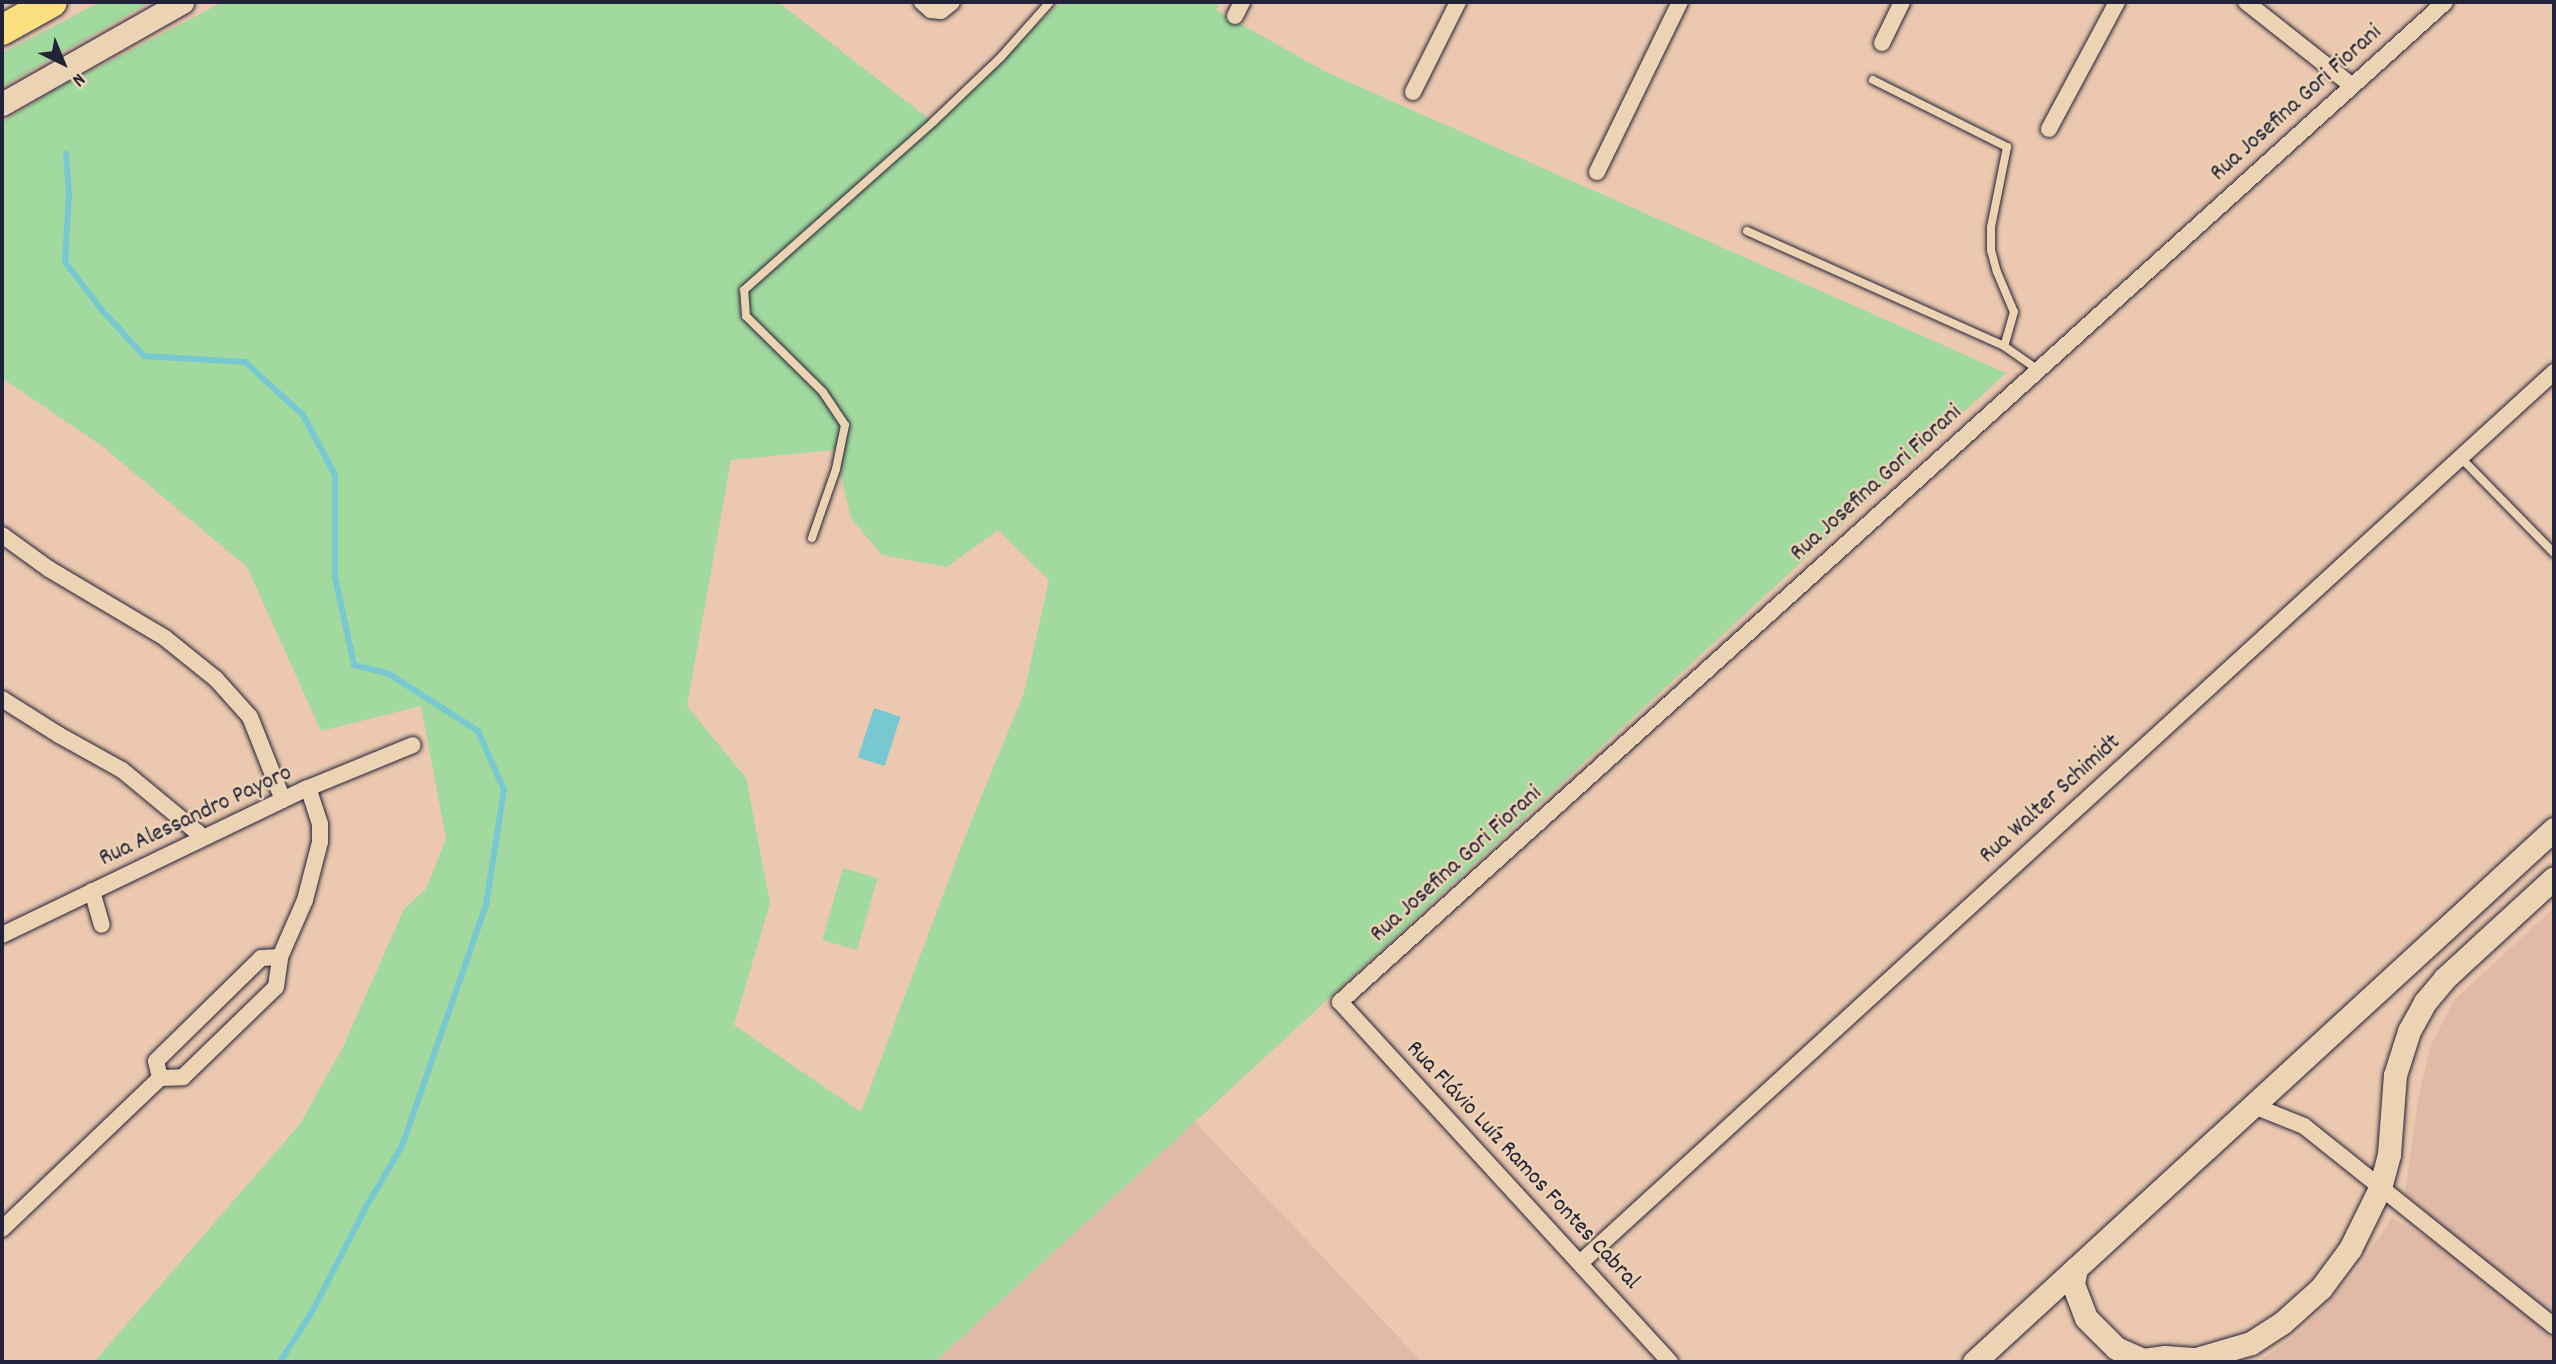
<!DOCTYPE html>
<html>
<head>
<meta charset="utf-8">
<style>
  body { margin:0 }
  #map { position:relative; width:2556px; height:1364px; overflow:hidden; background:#ebc8af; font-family:Dekko,sans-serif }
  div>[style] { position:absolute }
  .built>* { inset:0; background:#e1baa7 }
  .green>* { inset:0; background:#a1d99e; transform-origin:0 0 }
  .water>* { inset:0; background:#78c8d2; transform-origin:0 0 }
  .stream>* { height:6px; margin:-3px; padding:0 3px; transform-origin:3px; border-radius:3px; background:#78c8d2 }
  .roads { filter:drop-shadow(0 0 2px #22223b) drop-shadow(0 0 2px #22223b) }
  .lane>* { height:8px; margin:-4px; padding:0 4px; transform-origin:4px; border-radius:4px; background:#ecd3b3 }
  .street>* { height:16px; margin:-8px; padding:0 8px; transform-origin:8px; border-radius:8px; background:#ecd3b3 }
  .secondary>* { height:23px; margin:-11.5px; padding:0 11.5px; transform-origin:11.5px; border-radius:11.5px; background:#ecd3b3 }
  .highway>* { height:30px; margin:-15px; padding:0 15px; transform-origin:15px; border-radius:15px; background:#fce080 }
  span { translate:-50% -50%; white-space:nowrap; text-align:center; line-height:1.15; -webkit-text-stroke:5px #ecd3b3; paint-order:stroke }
  .street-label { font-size:24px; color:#22223b }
  .frame { position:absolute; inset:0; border:4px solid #22223b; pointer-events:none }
  .north { position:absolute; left:28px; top:28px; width:70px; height:70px; -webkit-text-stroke:5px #ecd3b3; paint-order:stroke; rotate:137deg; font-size:19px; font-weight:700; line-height:28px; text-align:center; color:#22223b }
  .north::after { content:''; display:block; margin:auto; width:24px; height:32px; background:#22223b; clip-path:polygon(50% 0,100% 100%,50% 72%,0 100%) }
</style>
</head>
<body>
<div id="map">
  <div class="built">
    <i style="clip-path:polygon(2554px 908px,2554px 1362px,2258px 1362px,2301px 1331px,2354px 1274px,2392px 1218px,2424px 1236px,2435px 1221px,2405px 1193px,2418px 1100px,2430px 1047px,2454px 1000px)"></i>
    <i style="clip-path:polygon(1194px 1121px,1422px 1362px,934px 1362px)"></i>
  </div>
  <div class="green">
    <i style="clip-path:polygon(100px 2px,150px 2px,2px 87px,2px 53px)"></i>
    <i style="clip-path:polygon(evenodd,223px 2px,778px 2px,933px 122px,1061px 2px,1220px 2px,1216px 10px,1326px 72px,2006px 373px,935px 1362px,94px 1362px,300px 1124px,343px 1047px,404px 909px,426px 889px,446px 839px,421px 706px,321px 731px,247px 567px,102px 446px,2px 378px,2px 122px,60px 87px,223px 2px,835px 450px,851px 518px,882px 555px,947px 567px,998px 530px,1049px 580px,1024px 693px,968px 829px,861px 1112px,734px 1025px,770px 903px,746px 778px,687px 706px,731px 460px,835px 450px)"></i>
    <i style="left:843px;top:868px;width:36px;height:75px;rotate:16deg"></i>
  </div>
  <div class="water">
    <i style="left:874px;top:708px;width:28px;height:52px;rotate:18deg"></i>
  </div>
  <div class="stream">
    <i style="left:66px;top:154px;width:41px;rotate:85.8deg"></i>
    <i style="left:69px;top:195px;width:67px;rotate:93.4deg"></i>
    <i style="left:65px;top:262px;width:61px;rotate:52.4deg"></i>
    <i style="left:102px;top:310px;width:62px;rotate:47.6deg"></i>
    <i style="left:144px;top:356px;width:101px;rotate:3.4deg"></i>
    <i style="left:245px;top:362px;width:79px;rotate:42.4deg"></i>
    <i style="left:303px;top:415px;width:68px;rotate:61.9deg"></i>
    <i style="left:335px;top:475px;width:102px;rotate:90deg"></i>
    <i style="left:335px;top:577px;width:90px;rotate:77.8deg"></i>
    <i style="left:354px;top:665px;width:36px;rotate:14deg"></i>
    <i style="left:389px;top:674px;width:106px;rotate:32.6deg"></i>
    <i style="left:478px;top:731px;width:64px;rotate:66.2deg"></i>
    <i style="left:504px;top:790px;width:116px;rotate:98.9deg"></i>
    <i style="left:486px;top:905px;width:253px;rotate:109.2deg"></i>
    <i style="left:403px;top:1144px;width:73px;rotate:120.4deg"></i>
    <i style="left:366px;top:1207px;width:116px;rotate:117.2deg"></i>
    <i style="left:313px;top:1310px;width:62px;rotate:122.4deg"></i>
  </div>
  <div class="roads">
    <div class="lane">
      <i style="left:1873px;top:80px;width:150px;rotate:26.6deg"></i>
      <i style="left:2007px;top:147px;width:82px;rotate:101.3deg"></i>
      <i style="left:1991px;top:227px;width:23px;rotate:90deg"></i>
      <i style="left:1991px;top:250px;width:23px;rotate:75deg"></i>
      <i style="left:1997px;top:272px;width:43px;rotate:67deg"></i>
      <i style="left:2014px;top:312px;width:35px;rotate:106deg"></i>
      <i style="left:1747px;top:231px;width:282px;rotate:24.1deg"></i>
      <i style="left:2004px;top:346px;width:40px;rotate:34.9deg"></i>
      <i style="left:2460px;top:457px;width:134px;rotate:45.6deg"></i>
      <i style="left:812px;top:538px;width:73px;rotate:-70.8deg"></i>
      <i style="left:836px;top:469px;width:45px;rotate:-78.4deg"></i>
      <i style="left:845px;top:425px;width:40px;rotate:-124deg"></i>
      <i style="left:823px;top:392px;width:108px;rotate:-135.4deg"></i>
      <i style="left:746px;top:316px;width:26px;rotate:-94deg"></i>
      <i style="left:744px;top:290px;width:253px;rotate:-41.6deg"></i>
      <i style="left:933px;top:122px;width:94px;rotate:-43.7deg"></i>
      <i style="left:1001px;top:57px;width:74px;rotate:-48.3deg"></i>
    </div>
    <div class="street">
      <i style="left:922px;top:2px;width:12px;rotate:42deg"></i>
      <i style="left:931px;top:10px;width:10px;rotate:6deg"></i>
      <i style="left:941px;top:11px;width:14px;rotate:-39deg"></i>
      <i style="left:2246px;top:2px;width:134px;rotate:38.3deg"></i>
      <i style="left:1235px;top:16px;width:16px;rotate:-63deg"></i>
      <i style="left:1882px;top:43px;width:46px;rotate:-64deg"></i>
      <i style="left:1413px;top:92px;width:101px;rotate:-63.4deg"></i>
      <i style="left:2049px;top:129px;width:144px;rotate:-61.8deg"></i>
      <i style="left:1597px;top:172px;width:189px;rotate:-64deg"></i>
      <i style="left:2px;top:535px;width:58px;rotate:35.9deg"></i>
      <i style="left:49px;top:569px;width:135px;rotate:30.7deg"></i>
      <i style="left:165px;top:638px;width:65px;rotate:38.8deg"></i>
      <i style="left:216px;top:679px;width:51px;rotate:48.2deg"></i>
      <i style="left:250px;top:717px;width:89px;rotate:68.3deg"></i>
      <i style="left:2px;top:699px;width:67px;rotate:32.3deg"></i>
      <i style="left:59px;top:735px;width:72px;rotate:29.1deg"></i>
      <i style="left:122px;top:770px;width:105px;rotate:39.6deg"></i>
      <i style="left:92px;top:891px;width:35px;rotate:74deg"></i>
      <i style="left:2px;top:935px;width:339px;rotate:-25.7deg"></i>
      <i style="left:308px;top:788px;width:113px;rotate:-22.3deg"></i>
      <i style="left:160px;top:1078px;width:17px;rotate:-103deg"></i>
      <i style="left:156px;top:1061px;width:147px;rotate:-44.4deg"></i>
      <i style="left:261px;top:958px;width:19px;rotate:-3deg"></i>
      <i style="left:2254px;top:1106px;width:54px;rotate:21.8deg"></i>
      <i style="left:2304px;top:1126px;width:320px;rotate:38.7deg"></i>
      <i style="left:2px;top:1229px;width:219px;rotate:-43.7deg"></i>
      <i style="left:160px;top:1078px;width:23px;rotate:-2deg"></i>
      <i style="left:183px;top:1077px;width:129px;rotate:-44.1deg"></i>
      <i style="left:276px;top:987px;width:30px;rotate:-82deg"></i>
      <i style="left:280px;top:957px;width:62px;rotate:-66.3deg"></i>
      <i style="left:305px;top:900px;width:60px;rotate:-75.5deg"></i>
      <i style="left:320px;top:842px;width:18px;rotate:-90deg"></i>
      <i style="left:320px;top:824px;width:38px;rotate:-108deg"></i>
      <i style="left:1580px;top:1263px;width:1320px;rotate:-42.45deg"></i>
      <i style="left:1670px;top:1362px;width:488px;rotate:-132.5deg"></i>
      <i style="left:1340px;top:1002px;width:1490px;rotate:-42.14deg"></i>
    </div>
    <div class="secondary">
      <i style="left:2px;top:104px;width:207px;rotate:-29.5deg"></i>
      <i style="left:2076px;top:1268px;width:16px;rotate:101deg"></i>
      <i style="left:2073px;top:1284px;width:36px;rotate:69deg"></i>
      <i style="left:2086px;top:1318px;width:42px;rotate:45deg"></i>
      <i style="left:2116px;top:1348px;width:27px;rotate:24deg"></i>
      <i style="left:1974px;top:1362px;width:788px;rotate:-42.58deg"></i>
      <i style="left:2129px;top:1362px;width:36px;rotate:-8deg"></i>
      <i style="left:2165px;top:1357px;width:31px;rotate:4deg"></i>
      <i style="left:2196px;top:1359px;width:57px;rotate:-16.2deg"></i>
      <i style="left:2251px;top:1343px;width:37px;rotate:-33deg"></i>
      <i style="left:2282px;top:1323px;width:52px;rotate:-41.9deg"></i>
      <i style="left:2321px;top:1288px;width:49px;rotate:-53.4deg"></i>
      <i style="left:2350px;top:1249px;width:68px;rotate:-63.8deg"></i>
      <i style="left:2380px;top:1188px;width:35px;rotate:-75deg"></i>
      <i style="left:2389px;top:1154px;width:79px;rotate:-85.7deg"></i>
      <i style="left:2395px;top:1075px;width:46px;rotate:-72.3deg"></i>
      <i style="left:2409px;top:1031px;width:33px;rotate:-61deg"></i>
      <i style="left:2425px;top:1002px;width:30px;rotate:-50deg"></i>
      <i style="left:2444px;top:979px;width:149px;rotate:-42.6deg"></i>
    </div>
    <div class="highway">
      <i style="left:2px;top:30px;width:57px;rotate:-29.2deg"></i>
    </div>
  </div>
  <div class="street-label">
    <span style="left:2297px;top:104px;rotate:-42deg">Rua Josefina Gori Fiorani</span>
    <span style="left:1877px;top:484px;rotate:-42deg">Rua Josefina Gori Fiorani</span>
    <span style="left:2051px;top:800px;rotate:-42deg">Rua Walter Schimidt</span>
    <span style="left:196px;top:817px;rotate:-25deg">Rua Alessandro Payoro</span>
    <span style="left:1457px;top:865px;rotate:-42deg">Rua Josefina Gori Fiorani</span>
    <span style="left:1522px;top:1166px;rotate:47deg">Rua Flávio Luíz Ramos Fontes Cabral</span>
  </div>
  <div class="frame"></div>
  <div class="north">N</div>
</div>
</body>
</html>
